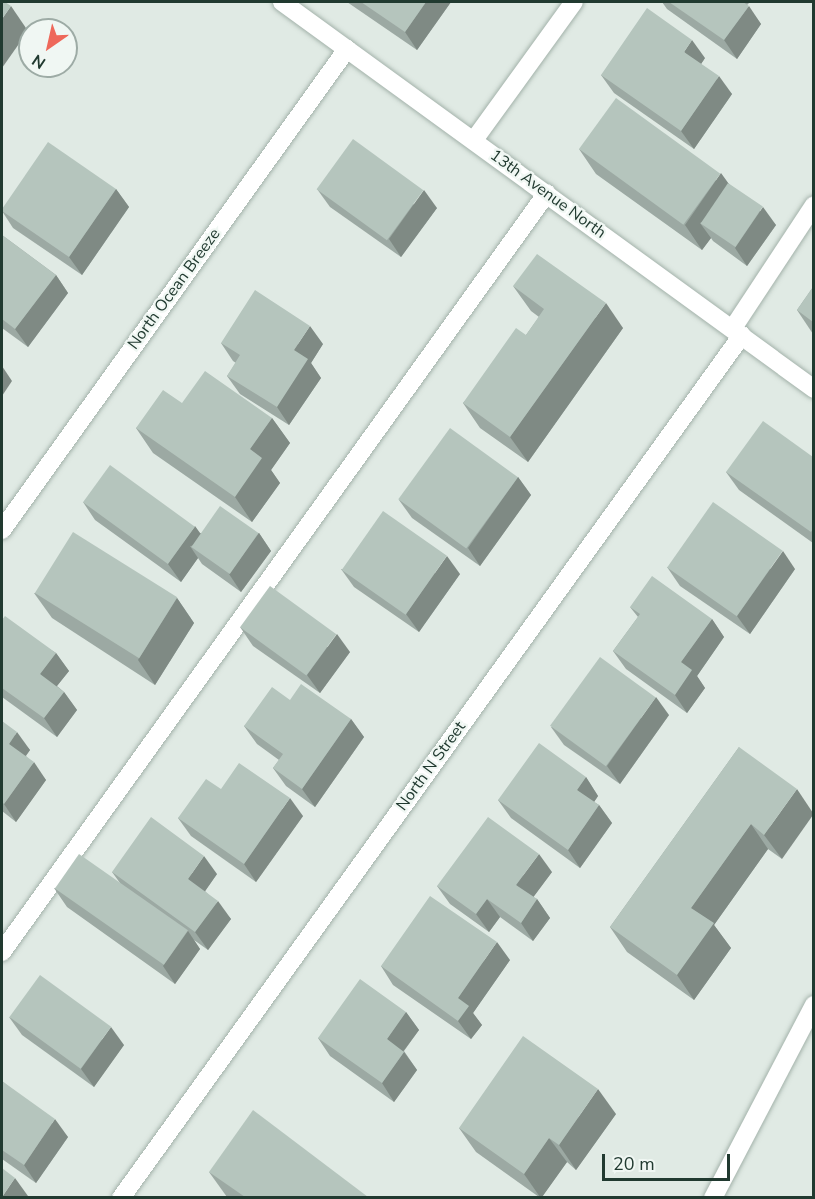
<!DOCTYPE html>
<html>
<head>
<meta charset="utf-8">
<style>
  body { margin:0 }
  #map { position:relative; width:815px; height:1199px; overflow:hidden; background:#e0eae4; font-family:"Nunito Sans",sans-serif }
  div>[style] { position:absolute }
  .roads { filter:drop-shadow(0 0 2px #a3b2aa) drop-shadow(0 0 2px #a3b2aa) }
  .service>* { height:18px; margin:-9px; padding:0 9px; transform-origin:9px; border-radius:9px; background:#fff }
  .minor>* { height:18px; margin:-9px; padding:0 9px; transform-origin:9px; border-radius:9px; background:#fff }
  .secondary>* { height:18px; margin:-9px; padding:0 9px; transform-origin:9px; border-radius:9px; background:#fff }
  .wall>* { inset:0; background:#9ca9a3 }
  .shaded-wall>* { inset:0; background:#7f8a84 }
  .building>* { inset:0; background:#b5c5bd; transform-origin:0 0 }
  span { translate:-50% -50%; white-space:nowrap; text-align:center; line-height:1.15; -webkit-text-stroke:4.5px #f0f7f3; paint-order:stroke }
  .street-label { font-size:16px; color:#213a30 }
  .frame { position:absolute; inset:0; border:3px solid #213a30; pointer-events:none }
  .north { position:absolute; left:18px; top:18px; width:60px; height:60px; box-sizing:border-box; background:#f0f7f3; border:2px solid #9daba5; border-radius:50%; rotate:214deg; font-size:16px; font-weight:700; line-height:24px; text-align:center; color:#213a30 }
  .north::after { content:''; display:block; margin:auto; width:21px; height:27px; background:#ee685a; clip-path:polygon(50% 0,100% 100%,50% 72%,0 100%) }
  .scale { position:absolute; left:602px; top:1154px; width:128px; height:27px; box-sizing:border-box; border:3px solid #213a30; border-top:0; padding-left:8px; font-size:18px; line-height:21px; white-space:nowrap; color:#213a30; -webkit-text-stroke:4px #f0f7f3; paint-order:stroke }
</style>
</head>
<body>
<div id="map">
  <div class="roads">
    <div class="service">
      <i style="left:733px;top:328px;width:147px;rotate:-56.6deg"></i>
      <i style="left:2px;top:952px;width:934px;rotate:-54.32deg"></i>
    </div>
    <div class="minor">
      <i style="left:282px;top:2px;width:658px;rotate:36.03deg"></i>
      <i style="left:474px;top:140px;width:170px;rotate:-54.1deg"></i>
      <i style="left:2px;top:530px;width:592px;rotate:-54.35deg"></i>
      <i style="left:121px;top:1198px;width:1063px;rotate:-54.26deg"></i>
    </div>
    <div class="secondary">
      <i style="left:713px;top:1198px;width:218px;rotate:-62.4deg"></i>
    </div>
  </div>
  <div class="wall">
    <i style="clip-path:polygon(347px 2px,451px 2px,417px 50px)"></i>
    <i style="clip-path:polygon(662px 2px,750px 2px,747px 5px,761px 24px,737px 59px,667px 9px)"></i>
    <i style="clip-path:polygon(705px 58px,701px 64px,732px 94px,694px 149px,614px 93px,601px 75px)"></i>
    <i style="clip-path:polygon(579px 149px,728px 183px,776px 225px,747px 266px,713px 241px,711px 238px,702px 250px,596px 174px)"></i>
    <i style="clip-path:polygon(116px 189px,129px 207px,82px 275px,13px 228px,2px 211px)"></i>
    <i style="clip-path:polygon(317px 189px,437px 208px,401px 257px,330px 207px)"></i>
    <i style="clip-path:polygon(2px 235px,56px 275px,68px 293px,28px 347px,2px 328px)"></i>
    <i style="clip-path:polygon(513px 286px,623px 328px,528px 462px,480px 428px,463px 403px,526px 335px,539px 317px,531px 311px)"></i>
    <i style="clip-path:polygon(813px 287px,813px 334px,797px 310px)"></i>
    <i style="clip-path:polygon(221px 343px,323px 344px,311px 363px,321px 378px,289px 425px,240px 394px,227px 376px,236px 363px,233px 361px)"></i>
    <i style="clip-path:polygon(182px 403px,272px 418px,290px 443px,271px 470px,280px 483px,252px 522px,153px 453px,136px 428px)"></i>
    <i style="clip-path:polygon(813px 457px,813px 543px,739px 490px,726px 472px)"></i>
    <i style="clip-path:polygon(518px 477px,531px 495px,480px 566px,412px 518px,399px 500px)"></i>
    <i style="clip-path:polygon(83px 502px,200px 533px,259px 533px,271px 551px,241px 592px,202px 564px,198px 558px,181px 582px,95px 520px)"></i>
    <i style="clip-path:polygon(667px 567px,795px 569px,750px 634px,680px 586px)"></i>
    <i style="clip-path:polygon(341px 569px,460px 574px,419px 632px,354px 587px)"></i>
    <i style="clip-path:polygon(34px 593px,177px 598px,194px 623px,155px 685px,52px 618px)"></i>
    <i style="clip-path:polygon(630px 607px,712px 619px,724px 637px,697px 676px,705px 688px,687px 713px,626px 669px,613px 651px,638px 617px)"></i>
    <i style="clip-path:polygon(2px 620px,56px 653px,69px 671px,57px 686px,64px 692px,77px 710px,57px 737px,2px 697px)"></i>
    <i style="clip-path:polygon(240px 627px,350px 652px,320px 693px,253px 646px)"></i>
    <i style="clip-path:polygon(290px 700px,351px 719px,364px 737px,315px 807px,286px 786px,273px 768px,279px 760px,257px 744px,244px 726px)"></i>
    <i style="clip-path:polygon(669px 715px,620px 784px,564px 745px,551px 727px)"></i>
    <i style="clip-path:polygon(2px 721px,30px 750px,26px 756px,46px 780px,16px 822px,2px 811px)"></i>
    <i style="clip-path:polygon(739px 747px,782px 859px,768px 849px,714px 925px,731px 948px,694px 1000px,627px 952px,610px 927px)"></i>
    <i style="clip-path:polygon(586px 777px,598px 796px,594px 802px,599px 805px,612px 823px,580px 868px,511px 818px,498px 800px)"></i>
    <i style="clip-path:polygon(221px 789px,303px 816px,256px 882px,191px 836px,178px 818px)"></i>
    <i style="clip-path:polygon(112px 872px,217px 874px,205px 891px,231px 919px,208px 950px,194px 940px,200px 949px,175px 984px,67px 907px,54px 888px,120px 883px)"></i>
    <i style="clip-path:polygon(552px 872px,533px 897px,537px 899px,550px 918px,533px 941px,500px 917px,489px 932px,450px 904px,437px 886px)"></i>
    <i style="clip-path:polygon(510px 960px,473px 1013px,482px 1025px,471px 1039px,393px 985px,381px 966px)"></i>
    <i style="clip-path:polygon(406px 1012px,419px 1030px,404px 1051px,417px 1070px,394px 1102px,330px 1056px,318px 1038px)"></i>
    <i style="clip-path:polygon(9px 1017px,124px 1045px,94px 1087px,22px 1035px)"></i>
    <i style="clip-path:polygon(2px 1081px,68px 1137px,36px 1183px,2px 1159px)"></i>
    <i style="clip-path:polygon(616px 1114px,576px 1170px,567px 1162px,542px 1197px,539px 1197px,476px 1152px,459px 1128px)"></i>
    <i style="clip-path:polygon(209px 1172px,368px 1197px,227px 1197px)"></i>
  </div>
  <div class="shaded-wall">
    <i style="clip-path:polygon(426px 2px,451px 2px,417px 50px,405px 32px)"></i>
    <i style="clip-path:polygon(11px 6px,28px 31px,2px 68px,2px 19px)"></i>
    <i style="clip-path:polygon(749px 6px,761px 24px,737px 59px,724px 40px)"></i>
    <i style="clip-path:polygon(692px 40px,705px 58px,697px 70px,684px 52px)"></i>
    <i style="clip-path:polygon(719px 76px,732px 94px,694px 149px,681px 131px)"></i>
    <i style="clip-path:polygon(721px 173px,739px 198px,700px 223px,711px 238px,702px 250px,685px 225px)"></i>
    <i style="clip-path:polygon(116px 189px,129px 207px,82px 275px,69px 257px)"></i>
    <i style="clip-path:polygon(424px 190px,437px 208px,401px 257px,389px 239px)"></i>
    <i style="clip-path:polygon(763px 207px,776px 225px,747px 266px,735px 248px)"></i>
    <i style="clip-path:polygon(56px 275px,68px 293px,28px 347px,15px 329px)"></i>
    <i style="clip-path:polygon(606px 303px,623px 328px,528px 462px,510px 437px)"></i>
    <i style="clip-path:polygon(310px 326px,323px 344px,311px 363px,321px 378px,289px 425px,277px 407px,294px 350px)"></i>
    <i style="clip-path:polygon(2px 366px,12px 381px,2px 396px)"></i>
    <i style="clip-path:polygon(272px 418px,290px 443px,271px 470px,280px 483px,252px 522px,235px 497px,250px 449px)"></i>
    <i style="clip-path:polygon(518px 477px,531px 495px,480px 566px,468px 548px)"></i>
    <i style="clip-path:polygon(195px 526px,208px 544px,190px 546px,198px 558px,181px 582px,168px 564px)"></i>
    <i style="clip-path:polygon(259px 533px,271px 551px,241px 592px,229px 574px)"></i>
    <i style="clip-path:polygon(783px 551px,795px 569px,750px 634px,737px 616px)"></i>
    <i style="clip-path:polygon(447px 556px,460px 574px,419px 632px,406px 614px)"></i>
    <i style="clip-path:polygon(177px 598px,194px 623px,155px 685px,138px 660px)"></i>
    <i style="clip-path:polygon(712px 619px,724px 637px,697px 676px,705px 688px,687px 713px,675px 695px,681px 662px)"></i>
    <i style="clip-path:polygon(337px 634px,350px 652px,320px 693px,307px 675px)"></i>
    <i style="clip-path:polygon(56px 653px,69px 671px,52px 692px,40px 674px)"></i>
    <i style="clip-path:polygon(64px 692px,77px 710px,57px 737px,44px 718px)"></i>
    <i style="clip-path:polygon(656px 697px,669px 715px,620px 784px,607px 766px)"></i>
    <i style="clip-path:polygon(351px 719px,364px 737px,315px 807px,302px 789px)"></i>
    <i style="clip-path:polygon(17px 732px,30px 750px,21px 762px,9px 744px)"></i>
    <i style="clip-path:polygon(34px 762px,46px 780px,16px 822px,4px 804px)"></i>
    <i style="clip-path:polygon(586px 777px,598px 796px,590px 808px,577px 790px)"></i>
    <i style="clip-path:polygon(797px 789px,813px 813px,813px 815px,782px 859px,764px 835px)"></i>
    <i style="clip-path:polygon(290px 798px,303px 816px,256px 882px,244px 864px)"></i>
    <i style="clip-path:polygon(599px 805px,612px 823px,580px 868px,568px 850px)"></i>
    <i style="clip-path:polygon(751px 824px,768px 849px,714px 925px,731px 948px,694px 1000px,677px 975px,691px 908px)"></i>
    <i style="clip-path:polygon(539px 854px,552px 872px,529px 903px,516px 885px)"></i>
    <i style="clip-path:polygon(204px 856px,217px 874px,201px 897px,188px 879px)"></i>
    <i style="clip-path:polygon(487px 899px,500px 917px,489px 932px,476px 914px)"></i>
    <i style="clip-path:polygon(537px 899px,550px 918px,533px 941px,521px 923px)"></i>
    <i style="clip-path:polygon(218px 901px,231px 919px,208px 950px,195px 932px)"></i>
    <i style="clip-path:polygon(188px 931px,200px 949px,175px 984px,163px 966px)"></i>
    <i style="clip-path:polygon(497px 942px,510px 960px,473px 1013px,482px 1025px,471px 1039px,458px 1021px,458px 998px)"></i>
    <i style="clip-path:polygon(406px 1012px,419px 1030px,399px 1057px,387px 1039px)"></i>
    <i style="clip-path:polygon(111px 1027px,124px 1045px,94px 1087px,81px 1069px)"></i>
    <i style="clip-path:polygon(404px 1052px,417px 1070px,394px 1102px,382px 1083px)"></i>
    <i style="clip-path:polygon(598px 1089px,616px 1114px,576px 1170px,559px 1145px)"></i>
    <i style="clip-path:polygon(55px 1119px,68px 1137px,36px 1183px,24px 1165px)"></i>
    <i style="clip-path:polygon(549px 1138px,567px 1162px,542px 1197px,540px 1197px,524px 1174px)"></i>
    <i style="clip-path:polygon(15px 1178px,28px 1196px,27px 1197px,2px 1197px)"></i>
  </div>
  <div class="building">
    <i style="clip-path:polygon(2px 2px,5px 2px,11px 6px,2px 19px)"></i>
    <i style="clip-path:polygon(361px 2px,426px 2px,405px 32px)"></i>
    <i style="clip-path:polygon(669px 2px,743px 2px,749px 6px,724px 40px)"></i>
    <i style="clip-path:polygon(647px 8px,692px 40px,684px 52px,719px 76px,681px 131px,601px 75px)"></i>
    <i style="left:616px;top:98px;width:129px;height:63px;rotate:36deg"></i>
    <i style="left:353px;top:139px;width:87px;height:62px;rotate:36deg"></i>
    <i style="clip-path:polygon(48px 142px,116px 189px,69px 257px,2px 211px,2px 209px)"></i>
    <i style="left:728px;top:183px;width:42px;height:49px;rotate:34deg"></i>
    <i style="clip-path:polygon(2px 235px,56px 275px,15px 329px,2px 319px)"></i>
    <i style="clip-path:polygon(537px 254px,606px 303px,510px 437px,463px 403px,516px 328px,526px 335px,544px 309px,513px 286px)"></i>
    <i style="clip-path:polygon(813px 287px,813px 322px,797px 310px)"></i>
    <i style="clip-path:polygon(255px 290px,310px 326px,294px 350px,308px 359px,277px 407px,227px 376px,240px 355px,221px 343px)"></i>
    <i style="clip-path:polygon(205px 371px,272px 418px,250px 449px,262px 458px,235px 497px,136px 428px,163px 390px,182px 403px)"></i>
    <i style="clip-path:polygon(763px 421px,813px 457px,813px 529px,811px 532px,726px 472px)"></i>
    <i style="left:450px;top:428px;width:84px;height:88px;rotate:36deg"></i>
    <i style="left:110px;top:465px;width:105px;height:46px;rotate:36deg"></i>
    <i style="left:713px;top:502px;width:85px;height:80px;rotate:35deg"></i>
    <i style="left:220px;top:506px;width:47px;height:50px;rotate:35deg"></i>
    <i style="left:383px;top:511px;width:78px;height:72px;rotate:35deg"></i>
    <i style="left:73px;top:532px;width:123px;height:72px;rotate:32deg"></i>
    <i style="clip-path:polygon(652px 576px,712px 619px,681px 662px,692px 670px,675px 695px,613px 651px,640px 614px,630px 607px)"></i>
    <i style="left:270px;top:586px;width:82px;height:51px;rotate:36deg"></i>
    <i style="clip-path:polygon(5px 616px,56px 653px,40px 674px,64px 692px,44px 718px,2px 688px,2px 620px)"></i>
    <i style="left:600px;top:657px;width:69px;height:85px;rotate:36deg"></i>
    <i style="clip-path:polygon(301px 684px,351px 719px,302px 789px,273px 768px,283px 754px,244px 726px,272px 687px,290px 700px)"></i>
    <i style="clip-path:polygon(2px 721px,17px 732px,9px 744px,34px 762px,4px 804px,2px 802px)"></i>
    <i style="clip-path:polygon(539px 743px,586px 777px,577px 790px,599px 805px,568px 850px,498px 800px)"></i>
    <i style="clip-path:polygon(739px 747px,797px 789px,764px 835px,751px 824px,691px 908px,714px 923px,677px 975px,610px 927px)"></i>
    <i style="clip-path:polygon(239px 763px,290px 798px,244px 864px,178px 818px,206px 779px,221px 789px)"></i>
    <i style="clip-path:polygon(151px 817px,204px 856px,188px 879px,218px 901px,195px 932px,112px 872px)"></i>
    <i style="clip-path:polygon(488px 817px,539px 854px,516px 885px,537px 899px,521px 923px,487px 899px,476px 914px,437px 886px)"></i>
    <i style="left:79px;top:854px;width:133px;height:42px;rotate:35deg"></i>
    <i style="clip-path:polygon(430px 896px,497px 942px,458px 998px,469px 1006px,458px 1021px,381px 966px)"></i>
    <i style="left:40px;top:975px;width:88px;height:52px;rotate:36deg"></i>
    <i style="clip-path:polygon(360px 979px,406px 1012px,387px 1039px,404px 1052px,382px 1083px,318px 1038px)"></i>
    <i style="clip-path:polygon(523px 1036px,598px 1089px,559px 1145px,549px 1138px,524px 1174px,459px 1128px)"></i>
    <i style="clip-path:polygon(2px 1081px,55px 1119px,24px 1165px,2px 1150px)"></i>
    <i style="clip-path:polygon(253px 1110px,368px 1197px,245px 1197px,209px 1172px)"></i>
    <i style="clip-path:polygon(2px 1168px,15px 1178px,2px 1197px)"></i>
  </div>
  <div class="street-label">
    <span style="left:548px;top:194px;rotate:36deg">13th Avenue North</span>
    <span style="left:174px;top:289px;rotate:-54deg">North Ocean Breeze</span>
    <span style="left:431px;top:766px;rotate:-54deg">North N Street</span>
  </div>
  <div class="frame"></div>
  <div class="north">N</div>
  <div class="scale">20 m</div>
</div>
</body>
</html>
